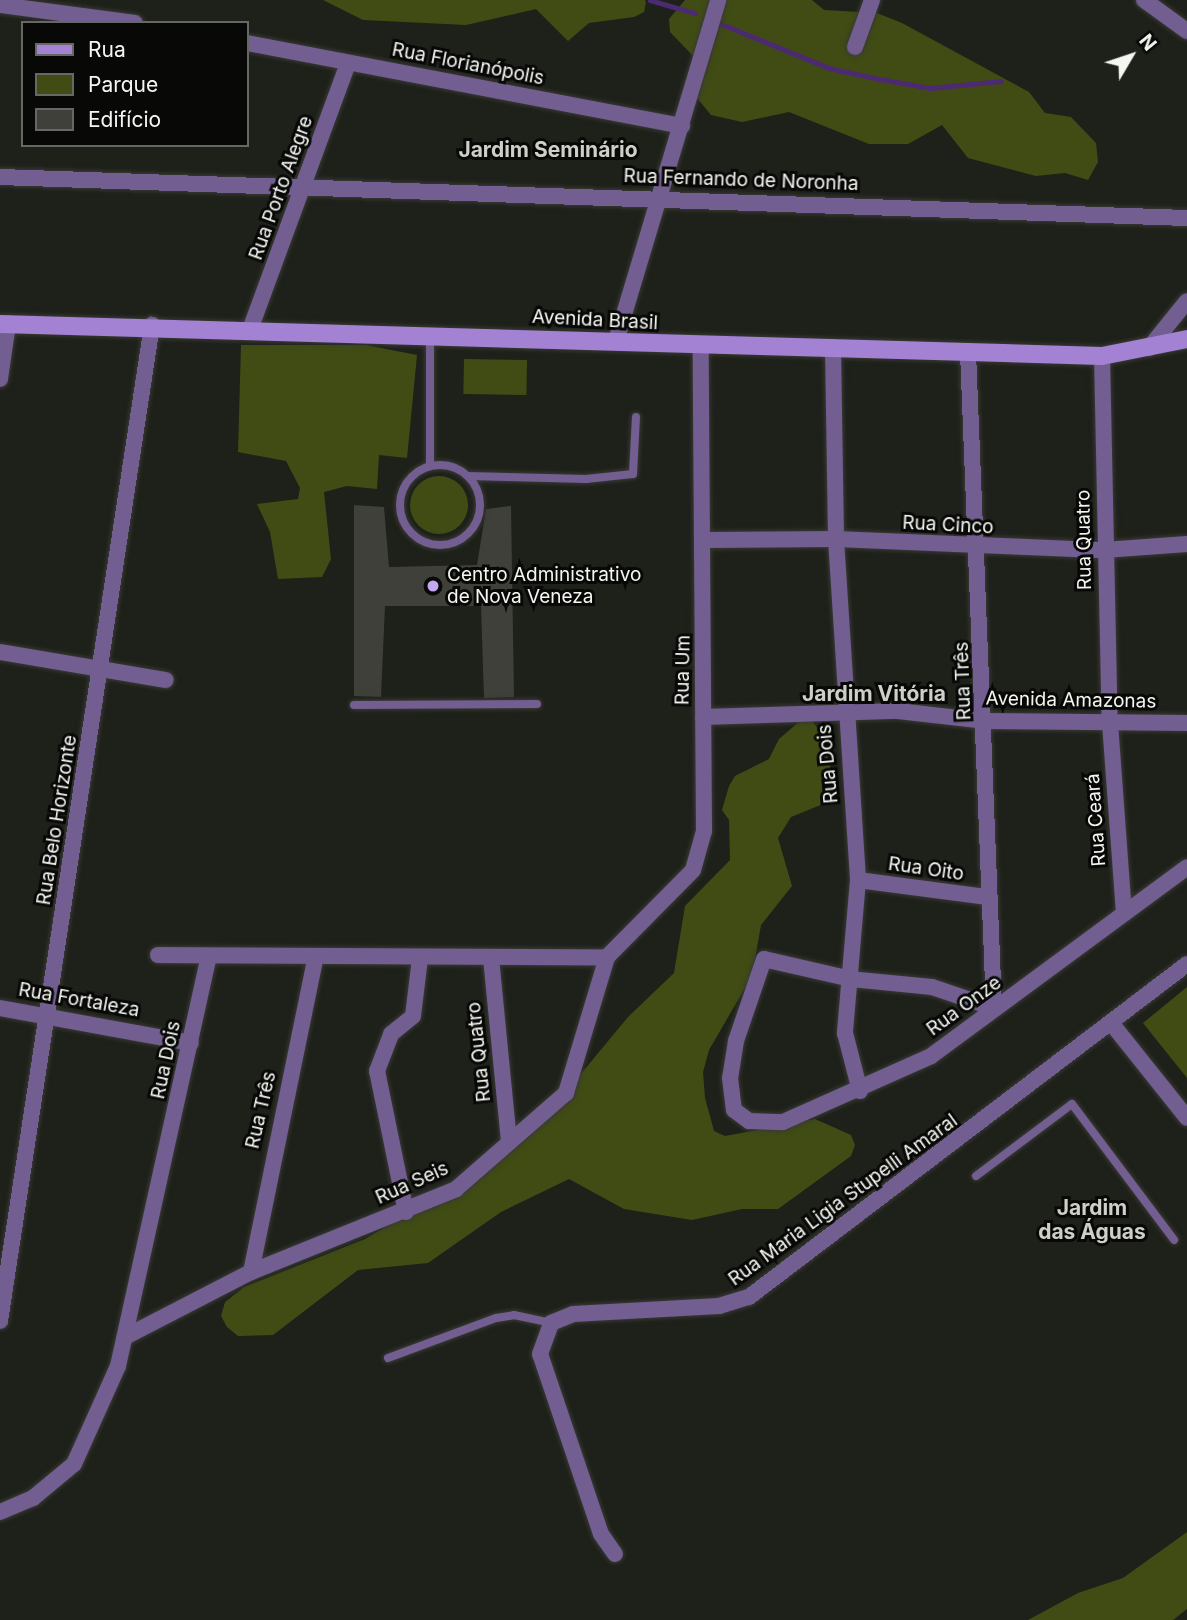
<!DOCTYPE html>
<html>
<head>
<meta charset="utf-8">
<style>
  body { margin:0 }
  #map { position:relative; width:1187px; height:1620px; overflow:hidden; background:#1e201a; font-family:Inter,sans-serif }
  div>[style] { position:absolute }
  .green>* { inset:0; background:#414c14; transform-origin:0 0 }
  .round { border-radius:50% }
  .stream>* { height:4.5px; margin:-2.25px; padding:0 2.25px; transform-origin:2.25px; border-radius:2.25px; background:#4b2a72 }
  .building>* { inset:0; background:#3e4039 }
  .roads { filter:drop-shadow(0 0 2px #383a34) drop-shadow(0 0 2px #383a34) }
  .lane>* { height:8px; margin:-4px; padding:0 4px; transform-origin:4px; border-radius:4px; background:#725e91 }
  .lane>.ring { margin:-4px; padding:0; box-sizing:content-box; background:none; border:8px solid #725e91; border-radius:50% }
  .street>* { height:16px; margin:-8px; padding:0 8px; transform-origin:8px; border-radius:8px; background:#725e91 }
  .secondary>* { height:18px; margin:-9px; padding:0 9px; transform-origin:9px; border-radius:9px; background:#a382d3 }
  .dots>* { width:19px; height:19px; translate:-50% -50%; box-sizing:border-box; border:4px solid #080907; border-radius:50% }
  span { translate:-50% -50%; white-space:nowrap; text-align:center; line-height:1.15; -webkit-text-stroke:6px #080907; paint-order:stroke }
  .street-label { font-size:19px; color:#f4f6f2 }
  .poi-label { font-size:19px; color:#f4f6f2 }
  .left { translate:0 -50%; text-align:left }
  .neighbourhood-label { font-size:21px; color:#cdcfc8; font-weight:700 }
  .legend { position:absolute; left:21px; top:21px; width:228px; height:126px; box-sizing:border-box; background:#080907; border:2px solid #666865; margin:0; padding:9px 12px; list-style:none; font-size:21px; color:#f4f6f2 }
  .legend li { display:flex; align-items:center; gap:14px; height:35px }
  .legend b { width:35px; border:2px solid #666865 }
  .north { position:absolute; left:1096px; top:21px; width:70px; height:70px; -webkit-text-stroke:5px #080907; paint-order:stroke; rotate:51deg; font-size:19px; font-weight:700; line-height:28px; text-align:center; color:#f4f6f2 }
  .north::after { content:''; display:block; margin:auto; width:24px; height:32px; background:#f4f6f2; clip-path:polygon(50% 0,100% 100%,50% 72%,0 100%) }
</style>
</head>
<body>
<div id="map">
  <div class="green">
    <i style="clip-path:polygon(323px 0,645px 0,646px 2px,644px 12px,634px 17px,589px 23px,568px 41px,536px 9px,466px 25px,363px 20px)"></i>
    <i style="clip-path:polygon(685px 0,812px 0,824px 10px,877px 13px,902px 23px,1029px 92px,1045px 113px,1071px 117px,1096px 143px,1098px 162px,1088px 180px,1065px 173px,1036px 176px,968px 158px,942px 125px,908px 144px,869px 144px,789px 112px,742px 122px,711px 115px,697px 98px,695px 58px,670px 32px,669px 19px)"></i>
    <i style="clip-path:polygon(241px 345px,366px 345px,417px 355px,407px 458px,379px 455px,377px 489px,347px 486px,324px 492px,331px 559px,322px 577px,278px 579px,270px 532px,257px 504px,298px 499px,300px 488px,286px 461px,238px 452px)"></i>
    <i style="left:464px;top:359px;width:63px;height:35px;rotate:1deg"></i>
    <i class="round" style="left:410px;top:476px;width:58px;height:58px"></i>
    <i style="clip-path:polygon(800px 721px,812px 721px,829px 742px,831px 791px,823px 804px,791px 817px,778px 838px,792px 886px,761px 925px,752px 976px,709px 1050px,703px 1072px,705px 1098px,714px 1131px,725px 1136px,815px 1119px,851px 1135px,855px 1145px,851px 1156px,778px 1209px,742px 1209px,692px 1220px,624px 1209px,569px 1179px,501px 1212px,428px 1263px,358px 1270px,273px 1335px,238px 1336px,227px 1327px,221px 1316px,225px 1302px,244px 1287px,365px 1239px,502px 1159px,531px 1134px,628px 1017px,674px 973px,685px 906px,730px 860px,729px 820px,722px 810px,729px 786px,735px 776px,769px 759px,779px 739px)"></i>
    <i style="clip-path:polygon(1187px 987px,1187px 1078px,1143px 1023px)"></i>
    <i style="clip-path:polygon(1187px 1532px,1187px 1609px,1173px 1620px,1028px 1620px,1078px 1593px,1123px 1578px)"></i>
  </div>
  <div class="stream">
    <i style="left:650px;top:0;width:47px;rotate:16.1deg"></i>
    <i style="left:719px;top:23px;width:119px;rotate:22.2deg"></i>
    <i style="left:829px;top:68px;width:52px;rotate:12.2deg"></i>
    <i style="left:880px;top:79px;width:51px;rotate:10.2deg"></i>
    <i style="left:930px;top:88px;width:71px;rotate:-5.6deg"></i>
  </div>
  <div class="building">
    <i style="clip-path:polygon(354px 505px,384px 507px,389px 567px,477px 565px,486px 509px,511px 506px,514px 697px,484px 698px,481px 606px,385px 606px,381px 697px,354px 696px)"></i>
  </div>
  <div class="roads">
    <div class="lane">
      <i style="left:430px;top:336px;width:129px;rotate:90deg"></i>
      <i class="ring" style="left:400px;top:465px;width:72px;height:72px"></i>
      <i style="left:468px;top:476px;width:118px;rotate:1.5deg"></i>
      <i style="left:586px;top:479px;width:47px;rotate:-6.1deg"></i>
      <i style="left:633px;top:474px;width:57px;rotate:-87deg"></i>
      <i style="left:354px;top:705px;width:183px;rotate:-0.3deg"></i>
      <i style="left:976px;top:1176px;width:120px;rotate:-36.9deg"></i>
      <i style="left:1072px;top:1104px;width:170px;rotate:53.1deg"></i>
      <i style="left:388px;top:1358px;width:115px;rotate:-20.3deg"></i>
      <i style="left:496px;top:1318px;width:18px;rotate:-9deg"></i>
      <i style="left:514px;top:1315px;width:38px;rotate:12deg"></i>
    </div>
    <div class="street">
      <i style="left:1144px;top:0;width:53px;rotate:35.8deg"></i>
      <i style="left:0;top:5px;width:136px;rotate:7.6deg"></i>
      <i style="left:247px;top:43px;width:443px;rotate:10.8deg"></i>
      <i style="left:855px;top:47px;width:50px;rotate:-70.1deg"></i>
      <i style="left:0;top:177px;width:1188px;rotate:1.98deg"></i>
      <i style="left:251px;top:327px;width:281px;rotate:-69.8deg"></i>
      <i style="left:616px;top:341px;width:356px;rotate:-73.3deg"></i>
      <i style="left:833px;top:347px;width:192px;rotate:89.1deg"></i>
      <i style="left:836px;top:539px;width:342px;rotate:86.3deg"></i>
      <i style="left:858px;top:880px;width:154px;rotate:94.9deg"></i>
      <i style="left:845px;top:1033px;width:60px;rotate:75.5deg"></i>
      <i style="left:1149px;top:348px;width:60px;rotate:-51deg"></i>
      <i style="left:968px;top:352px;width:657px;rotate:87.73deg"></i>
      <i style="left:994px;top:1008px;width:65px;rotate:-161.3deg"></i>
      <i style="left:932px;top:987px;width:81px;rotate:-174.4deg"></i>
      <i style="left:851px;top:979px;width:89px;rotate:-167.1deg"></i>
      <i style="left:764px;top:959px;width:87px;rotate:108.9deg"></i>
      <i style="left:736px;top:1041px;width:37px;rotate:99deg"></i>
      <i style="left:730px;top:1078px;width:32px;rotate:83deg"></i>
      <i style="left:734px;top:1110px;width:19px;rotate:36deg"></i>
      <i style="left:749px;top:1121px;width:34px;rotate:2deg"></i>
      <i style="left:783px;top:1122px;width:162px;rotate:-24deg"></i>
      <i style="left:931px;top:1056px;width:318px;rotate:-36.4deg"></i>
      <i style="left:1102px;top:356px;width:367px;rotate:88.8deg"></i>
      <i style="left:1110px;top:723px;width:191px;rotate:85.8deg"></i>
      <i style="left:0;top:379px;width:56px;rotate:-81.7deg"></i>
      <i style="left:706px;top:540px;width:130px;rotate:-0.4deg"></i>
      <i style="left:836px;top:539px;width:268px;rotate:2.4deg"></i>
      <i style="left:1104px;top:550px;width:83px;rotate:-4.1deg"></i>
      <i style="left:0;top:652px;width:168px;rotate:9.6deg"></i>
      <i style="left:703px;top:717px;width:195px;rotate:-1.8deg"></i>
      <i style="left:898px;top:711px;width:89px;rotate:6.5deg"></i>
      <i style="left:986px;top:721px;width:201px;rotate:0.6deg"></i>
      <i style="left:858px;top:880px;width:131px;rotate:7.5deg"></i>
      <i style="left:158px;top:955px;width:449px;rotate:0.3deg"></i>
      <i style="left:491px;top:958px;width:184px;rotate:84.4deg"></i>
      <i style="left:0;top:1008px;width:194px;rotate:10.4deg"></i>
      <i style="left:1112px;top:1024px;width:120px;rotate:51.4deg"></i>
      <i style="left:406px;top:1212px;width:144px;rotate:-101.6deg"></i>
      <i style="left:377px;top:1071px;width:40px;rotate:-69deg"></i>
      <i style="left:391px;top:1034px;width:28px;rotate:-39deg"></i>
      <i style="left:413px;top:1016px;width:58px;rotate:-83.1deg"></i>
      <i style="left:251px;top:1272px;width:319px;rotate:-78.4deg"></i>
      <i style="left:0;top:1321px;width:1008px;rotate:-81.32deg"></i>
      <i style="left:125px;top:1337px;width:142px;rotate:-27.3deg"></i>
      <i style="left:251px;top:1272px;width:221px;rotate:-22deg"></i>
      <i style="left:456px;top:1189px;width:146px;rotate:-41.1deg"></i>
      <i style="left:566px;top:1093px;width:142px;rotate:-73.2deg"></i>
      <i style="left:607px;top:957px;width:122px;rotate:-45.3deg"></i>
      <i style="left:693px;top:870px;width:41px;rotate:-74.2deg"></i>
      <i style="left:704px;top:831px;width:484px;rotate:-90.4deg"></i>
      <i style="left:0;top:1512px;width:36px;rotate:-23deg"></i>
      <i style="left:33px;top:1498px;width:53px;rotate:-39.7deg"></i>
      <i style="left:74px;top:1464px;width:107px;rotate:-65.8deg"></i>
      <i style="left:118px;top:1366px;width:416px;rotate:-77.5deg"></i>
      <i style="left:615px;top:1554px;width:24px;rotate:-125deg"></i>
      <i style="left:601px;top:1534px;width:190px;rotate:-108.7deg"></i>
      <i style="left:540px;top:1354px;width:33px;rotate:-70deg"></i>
      <i style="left:551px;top:1323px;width:24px;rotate:-22deg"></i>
      <i style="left:573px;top:1314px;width:146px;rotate:-3.1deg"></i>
      <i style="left:719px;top:1306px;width:31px;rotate:-17deg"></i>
      <i style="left:749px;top:1297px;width:550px;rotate:-37.24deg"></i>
    </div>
    <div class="secondary">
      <i style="left:0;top:324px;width:1102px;rotate:1.66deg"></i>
      <i style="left:1102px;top:356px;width:87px;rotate:-11.3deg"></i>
    </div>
  </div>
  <div class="dots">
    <i style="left:433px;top:586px;background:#c4a7f1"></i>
  </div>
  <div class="street-label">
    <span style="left:468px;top:64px;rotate:11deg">Rua Florianópolis</span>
    <span style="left:741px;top:180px;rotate:2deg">Rua Fernando de Noronha</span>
    <span style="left:281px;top:188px;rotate:-70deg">Rua Porto Alegre</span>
    <span style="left:595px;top:320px;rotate:3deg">Avenida Brasil</span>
    <span style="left:948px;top:525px;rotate:3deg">Rua Cinco</span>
    <span style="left:1084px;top:540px;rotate:-91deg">Rua Quatro</span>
    <span style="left:683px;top:670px;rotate:-89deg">Rua Um</span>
    <span style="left:963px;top:681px;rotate:-92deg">Rua Três</span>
    <span style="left:1071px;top:700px;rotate:1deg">Avenida Amazonas</span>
    <span style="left:828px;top:764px;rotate:-95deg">Rua Dois</span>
    <span style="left:57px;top:820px;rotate:-81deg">Rua Belo Horizonte</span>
    <span style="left:1096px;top:820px;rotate:-94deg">Rua Ceará</span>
    <span style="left:926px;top:869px;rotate:8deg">Rua Oito</span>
    <span style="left:79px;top:1000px;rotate:10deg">Rua Fortaleza</span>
    <span style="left:964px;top:1006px;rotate:-36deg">Rua Onze</span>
    <span style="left:479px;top:1052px;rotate:-96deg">Rua Quatro</span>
    <span style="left:166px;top:1060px;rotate:-78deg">Rua Dois</span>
    <span style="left:261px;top:1110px;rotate:-77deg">Rua Três</span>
    <span style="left:412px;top:1183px;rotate:-24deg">Rua Seis</span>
    <span style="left:843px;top:1200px;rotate:-36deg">Rua Maria Ligia Stupelli Amaral</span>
  </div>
  <div class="poi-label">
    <span class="left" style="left:447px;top:586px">Centro Administrativo<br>de Nova Veneza</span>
  </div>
  <div class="neighbourhood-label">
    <span style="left:548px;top:150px">Jardim Seminário</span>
    <span style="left:874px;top:694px">Jardim Vitória</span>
    <span style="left:1092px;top:1220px">Jardim<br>das Águas</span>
  </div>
  <ul class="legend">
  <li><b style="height:9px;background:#a382d3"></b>Rua</li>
  <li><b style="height:19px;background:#414c14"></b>Parque</li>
  <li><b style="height:19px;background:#3e4039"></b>Edifício</li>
  </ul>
  <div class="north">N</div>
</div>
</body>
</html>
